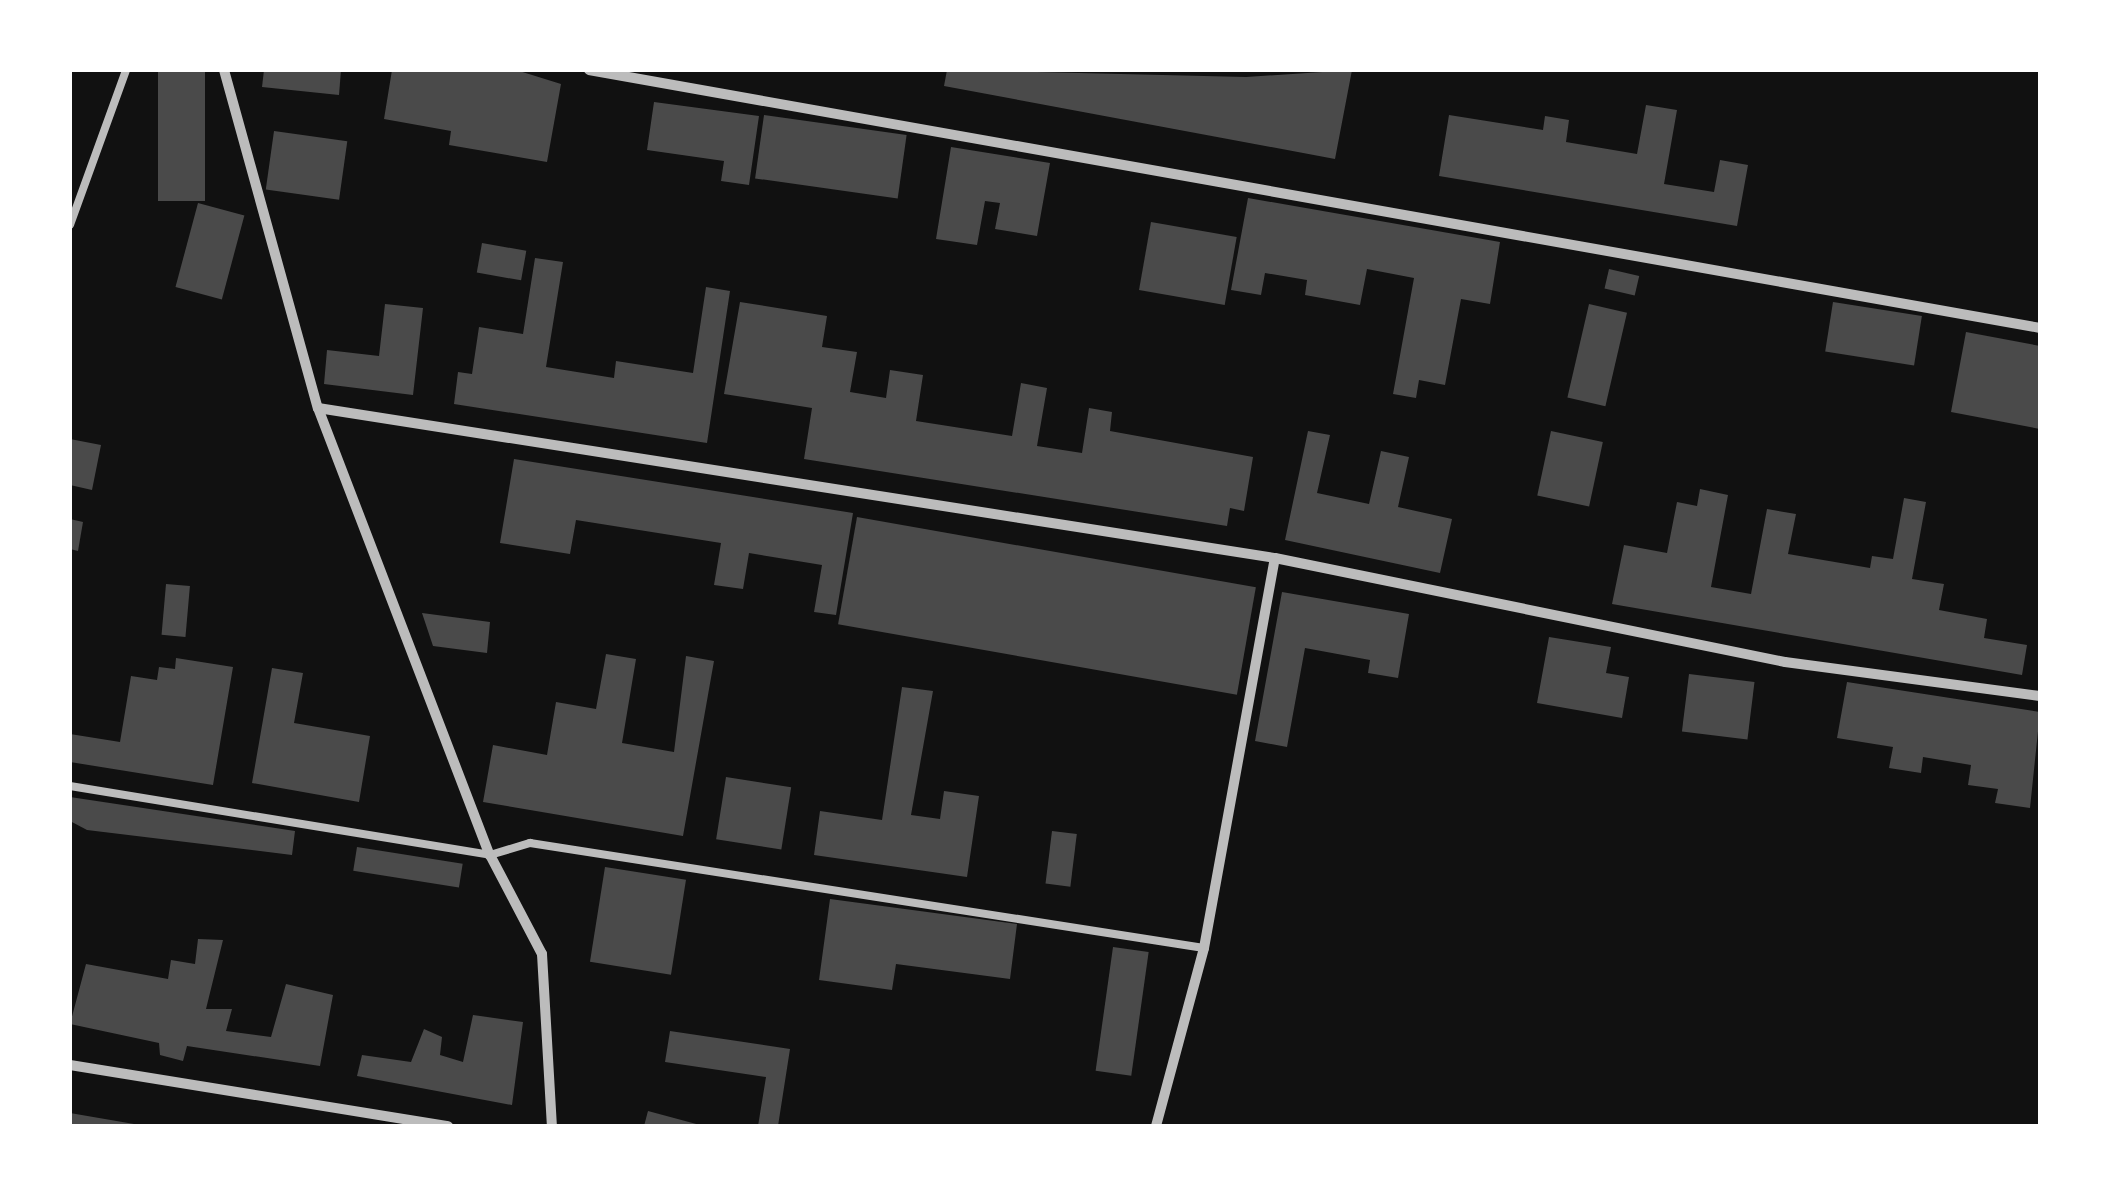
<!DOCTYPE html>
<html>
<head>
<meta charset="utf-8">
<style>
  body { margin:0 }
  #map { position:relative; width:2110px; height:1196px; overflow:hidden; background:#111; font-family:"Work Sans",sans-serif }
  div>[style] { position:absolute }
  .building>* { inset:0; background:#4a4a4a; transform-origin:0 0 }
  .service>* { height:8px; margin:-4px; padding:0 4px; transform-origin:4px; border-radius:4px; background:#bcbcbc }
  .minor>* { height:10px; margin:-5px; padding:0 5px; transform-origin:5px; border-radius:5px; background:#bcbcbc }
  span { translate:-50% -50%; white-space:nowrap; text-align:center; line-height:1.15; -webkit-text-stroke:10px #fff; paint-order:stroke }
  .frame { position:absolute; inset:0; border:72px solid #fff; pointer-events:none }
</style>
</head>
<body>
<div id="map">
  <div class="building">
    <i style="left:158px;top:70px;width:47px;height:131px"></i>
    <i style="clip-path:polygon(264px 70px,341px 70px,339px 95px,262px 87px)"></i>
    <i style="clip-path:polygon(392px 70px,516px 70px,561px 84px,547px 162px,449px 145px,451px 131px,384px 119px)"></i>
    <i style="clip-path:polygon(947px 70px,1246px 77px,1352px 70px,1335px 159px,944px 86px)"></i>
    <i style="clip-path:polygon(654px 102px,759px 116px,749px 185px,721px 181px,724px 161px,647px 150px)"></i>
    <i style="clip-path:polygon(1646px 105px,1677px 110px,1664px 184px,1714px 192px,1720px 160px,1748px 165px,1737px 226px,1439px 176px,1449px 115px,1543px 130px,1545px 116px,1569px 120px,1566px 142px,1637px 154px)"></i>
    <i style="left:764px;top:115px;width:144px;height:64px;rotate:8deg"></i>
    <i style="left:274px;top:131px;width:74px;height:59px;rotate:8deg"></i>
    <i style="clip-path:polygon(951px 147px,1050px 163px,1037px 236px,995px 229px,1000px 203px,985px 201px,977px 245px,936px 239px)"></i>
    <i style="clip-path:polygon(1248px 198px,1500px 242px,1490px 304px,1461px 299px,1445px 385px,1419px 380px,1416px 398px,1393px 394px,1414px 278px,1367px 269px,1360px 305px,1305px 295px,1307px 280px,1265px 273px,1261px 295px,1231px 290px)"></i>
    <i style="left:198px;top:203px;width:48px;height:87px;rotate:15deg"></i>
    <i style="left:1151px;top:222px;width:87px;height:69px;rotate:10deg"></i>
    <i style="left:482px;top:243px;width:45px;height:30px;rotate:10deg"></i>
    <i style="clip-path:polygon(535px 258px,563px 262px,546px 367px,614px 378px,616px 361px,693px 373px,706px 287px,730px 291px,707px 443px,454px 404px,458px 372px,472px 374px,479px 327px,523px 334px)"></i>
    <i style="left:1609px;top:269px;width:31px;height:20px;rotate:13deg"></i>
    <i style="clip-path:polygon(740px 302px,827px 316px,822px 347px,857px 352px,850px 392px,886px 398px,890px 370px,923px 375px,916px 421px,1012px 436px,1021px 383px,1047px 388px,1037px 446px,1082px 453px,1089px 408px,1112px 412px,1110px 431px,1253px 457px,1244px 511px,1230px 508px,1227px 526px,804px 459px,812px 408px,724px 394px)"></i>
    <i style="left:1833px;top:302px;width:90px;height:50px;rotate:9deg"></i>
    <i style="clip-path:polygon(385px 304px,423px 308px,413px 395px,324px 384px,327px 350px,379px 356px)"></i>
    <i style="left:1589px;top:304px;width:39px;height:96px;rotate:13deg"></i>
    <i style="clip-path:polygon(1966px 332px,2040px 346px,2040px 429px,1951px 412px)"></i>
    <i style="clip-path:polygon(1308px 431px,1330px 435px,1317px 493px,1369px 504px,1381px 451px,1409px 457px,1398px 507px,1452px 519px,1440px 573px,1285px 540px)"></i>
    <i style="left:1551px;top:431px;width:53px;height:66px;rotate:12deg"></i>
    <i style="clip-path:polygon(70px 439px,101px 445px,92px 490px,70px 485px)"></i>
    <i style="clip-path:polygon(514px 459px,853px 513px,836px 615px,814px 612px,822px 565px,749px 553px,743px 589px,714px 585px,721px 543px,576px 520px,570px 554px,500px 543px)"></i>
    <i style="clip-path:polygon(1700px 489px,1728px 495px,1711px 587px,1751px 594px,1767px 509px,1796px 514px,1788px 554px,1870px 568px,1872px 556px,1893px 559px,1904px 498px,1926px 502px,1912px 579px,1944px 584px,1939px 610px,1987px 619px,1984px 638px,2027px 645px,2022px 675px,1612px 604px,1624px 545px,1667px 553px,1677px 502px,1697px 506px)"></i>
    <i style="left:857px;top:517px;width:405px;height:109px;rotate:10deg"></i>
    <i style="clip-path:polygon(70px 519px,83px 522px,78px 551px,70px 549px)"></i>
    <i style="left:166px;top:584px;width:24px;height:51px;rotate:5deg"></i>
    <i style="clip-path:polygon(1282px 592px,1409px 614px,1398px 678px,1368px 673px,1370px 660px,1305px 648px,1287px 747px,1255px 741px)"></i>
    <i style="clip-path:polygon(422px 613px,490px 622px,487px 653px,433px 646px)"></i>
    <i style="clip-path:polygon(1549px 637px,1611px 647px,1606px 673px,1629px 677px,1622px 718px,1537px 703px)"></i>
    <i style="clip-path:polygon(606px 654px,636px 659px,622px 743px,674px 752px,686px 656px,714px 661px,683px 836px,483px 802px,493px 745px,547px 755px,556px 702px,596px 709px)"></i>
    <i style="clip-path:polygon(176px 658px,233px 667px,213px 785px,70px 762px,70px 734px,120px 742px,131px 676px,157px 680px,159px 667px,175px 669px)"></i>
    <i style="clip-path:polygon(272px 668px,303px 673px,294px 723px,370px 736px,359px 802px,252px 783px)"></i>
    <i style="left:1689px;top:674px;width:66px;height:58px;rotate:7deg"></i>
    <i style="clip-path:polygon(1847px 682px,2040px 712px,2030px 808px,1995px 803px,1998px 789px,1968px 785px,1971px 765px,1923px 757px,1921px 773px,1889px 768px,1893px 747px,1837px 738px)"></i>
    <i style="clip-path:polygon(902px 687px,933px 691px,911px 815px,940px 819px,944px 791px,979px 796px,967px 877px,814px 855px,820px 811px,882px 820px)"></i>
    <i style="left:726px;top:777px;width:66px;height:63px;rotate:9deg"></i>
    <i style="clip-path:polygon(70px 797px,295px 831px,292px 855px,87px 830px,70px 821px)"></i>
    <i style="left:1052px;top:831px;width:25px;height:53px;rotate:7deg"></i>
    <i style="left:357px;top:847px;width:107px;height:24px;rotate:9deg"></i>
    <i style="left:605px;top:867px;width:82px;height:96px;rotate:9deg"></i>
    <i style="clip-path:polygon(830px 899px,1017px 924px,1010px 979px,896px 964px,892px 990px,819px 980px)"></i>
    <i style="clip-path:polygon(198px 939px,223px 940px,206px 1009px,232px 1009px,226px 1031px,271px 1037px,286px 984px,333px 995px,320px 1066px,187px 1046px,183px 1061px,160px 1055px,159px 1043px,70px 1024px,86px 964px,168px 979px,171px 960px,195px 964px)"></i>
    <i style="left:1113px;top:947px;width:36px;height:125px;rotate:8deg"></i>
    <i style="clip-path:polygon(473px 1015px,523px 1022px,512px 1105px,357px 1076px,362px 1055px,411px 1062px,424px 1029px,442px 1037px,440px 1055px,463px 1062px)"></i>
    <i style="clip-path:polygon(670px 1031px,790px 1049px,778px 1126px,758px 1126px,766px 1077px,665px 1062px)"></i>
    <i style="clip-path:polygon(648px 1111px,700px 1125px,700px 1126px,644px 1126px)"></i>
    <i style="clip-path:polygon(70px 1113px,134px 1124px,134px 1126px,70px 1126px)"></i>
  </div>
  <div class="service">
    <i style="left:70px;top:225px;width:165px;rotate:-70.1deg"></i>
    <i style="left:70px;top:786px;width:426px;rotate:9.3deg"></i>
    <i style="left:490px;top:855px;width:42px;rotate:-16.7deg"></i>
    <i style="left:530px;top:843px;width:682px;rotate:8.85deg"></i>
  </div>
  <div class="minor">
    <i style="left:224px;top:70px;width:351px;rotate:74.5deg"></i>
    <i style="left:318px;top:408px;width:479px;rotate:69deg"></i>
    <i style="left:490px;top:855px;width:112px;rotate:62.3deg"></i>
    <i style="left:542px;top:954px;width:172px;rotate:86.7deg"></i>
    <i style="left:589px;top:70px;width:1474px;rotate:10.08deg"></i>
    <i style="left:318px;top:408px;width:969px;rotate:8.91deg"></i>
    <i style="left:1275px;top:558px;width:520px;rotate:11.53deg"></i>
    <i style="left:1785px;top:662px;width:257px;rotate:7.6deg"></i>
    <i style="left:70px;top:1065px;width:383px;rotate:9.2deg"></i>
    <i style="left:1156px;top:1126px;width:184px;rotate:-74.9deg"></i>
    <i style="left:1204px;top:948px;width:396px;rotate:-79.7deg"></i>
  </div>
  <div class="frame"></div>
</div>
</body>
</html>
